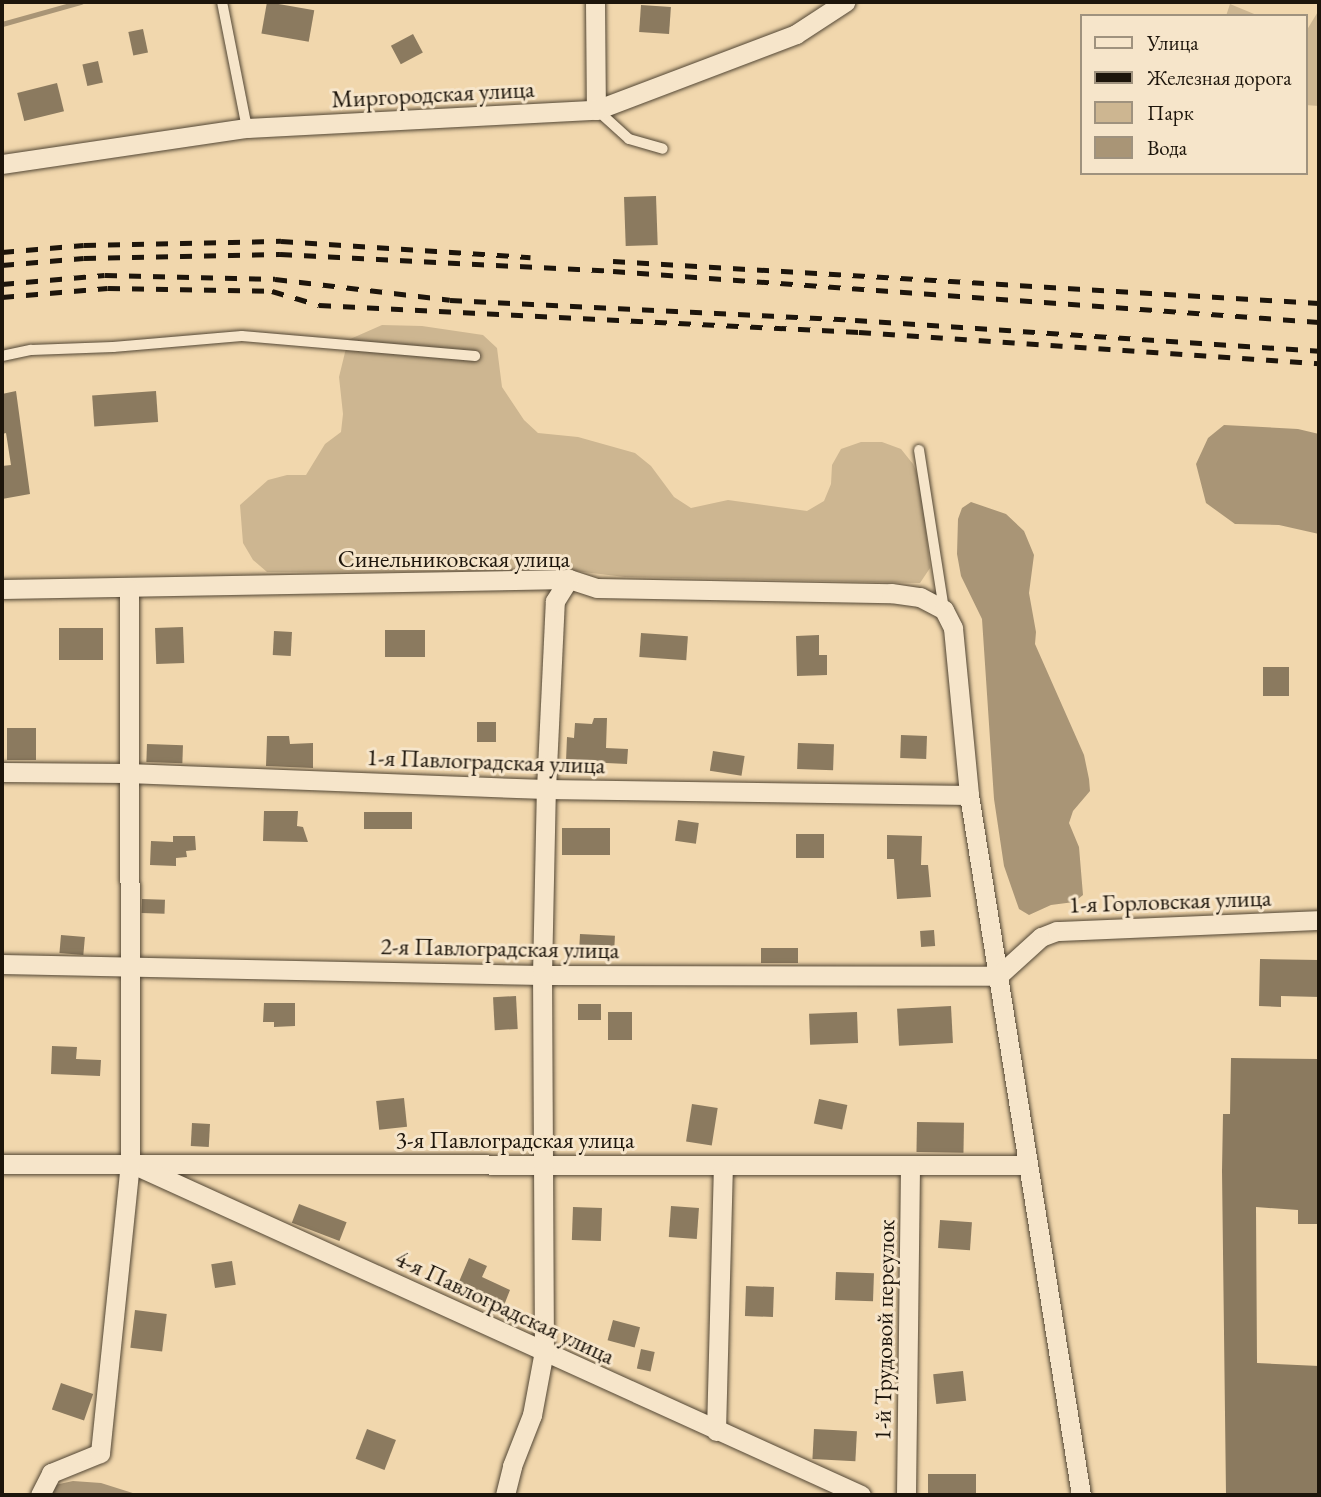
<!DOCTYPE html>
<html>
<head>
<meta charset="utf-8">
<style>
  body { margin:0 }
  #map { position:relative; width:1321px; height:1497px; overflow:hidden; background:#f1d7ad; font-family:"EB Garamond",serif }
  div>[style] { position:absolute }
  .green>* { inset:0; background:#cdb691 }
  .water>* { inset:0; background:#a99576 }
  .stream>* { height:5px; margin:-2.5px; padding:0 2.5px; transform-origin:2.5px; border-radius:2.5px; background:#a99576 }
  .building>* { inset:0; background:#8b7a5f; transform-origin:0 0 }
  .roads { filter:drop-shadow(0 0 2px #524634) drop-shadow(0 0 2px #524634) }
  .lane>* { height:10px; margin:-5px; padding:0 5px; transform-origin:5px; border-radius:5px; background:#f6e5ca }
  .street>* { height:19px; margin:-9.5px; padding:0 9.5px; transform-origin:9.5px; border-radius:9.5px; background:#f6e5ca }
  .rail>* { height:5px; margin-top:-2.5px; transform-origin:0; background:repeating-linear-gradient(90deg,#1d150b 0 12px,transparent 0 24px) }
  span { translate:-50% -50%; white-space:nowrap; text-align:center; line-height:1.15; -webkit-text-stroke:6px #f6e5ca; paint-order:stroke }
  .street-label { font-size:24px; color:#1d150b }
  .frame { position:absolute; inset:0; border:4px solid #1d150b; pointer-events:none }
  .legend { position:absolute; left:1080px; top:14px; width:228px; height:161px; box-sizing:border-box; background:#f6e5ca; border:2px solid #9f927e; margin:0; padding:9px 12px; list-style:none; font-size:21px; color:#1d150b }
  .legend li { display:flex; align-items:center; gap:14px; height:35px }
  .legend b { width:35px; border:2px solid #9f927e }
</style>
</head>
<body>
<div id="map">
  <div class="green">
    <i style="clip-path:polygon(1230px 4px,1259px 16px,1226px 16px)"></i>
    <i style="clip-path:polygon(1319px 10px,1319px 106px,1305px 105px,1305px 33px)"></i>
    <i style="clip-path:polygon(382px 325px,422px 326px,483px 335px,497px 348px,502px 387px,524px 420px,538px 433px,578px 437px,635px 453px,651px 466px,674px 497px,691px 508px,728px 500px,807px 511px,824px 501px,831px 484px,832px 465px,841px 449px,861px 442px,882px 442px,901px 449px,913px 464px,921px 483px,930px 568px,920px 583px,625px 577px,575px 571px,267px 572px,253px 560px,243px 543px,240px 505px,268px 480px,287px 475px,306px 475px,325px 444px,341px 432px,343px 414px,339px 377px,348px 340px)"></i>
  </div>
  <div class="water">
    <i style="clip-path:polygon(1224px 425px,1298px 429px,1319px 434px,1319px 534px,1279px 525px,1235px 524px,1206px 503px,1196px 464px,1208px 438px)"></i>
    <i style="clip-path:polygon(971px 502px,1006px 514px,1024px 531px,1034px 555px,1029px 593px,1036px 632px,1035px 644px,1084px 755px,1089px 779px,1090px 791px,1073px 811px,1069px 823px,1079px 847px,1083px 895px,1074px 902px,1051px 905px,1029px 915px,1019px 909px,1004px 866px,994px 799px,982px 619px,961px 576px,957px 554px,958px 519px,962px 508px)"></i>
    <i style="clip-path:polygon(73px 1481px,101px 1483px,139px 1495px,44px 1495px,50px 1486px)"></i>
  </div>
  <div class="stream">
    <i style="left:2px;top:24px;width:82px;rotate:-15.6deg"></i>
  </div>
  <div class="building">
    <i style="left:267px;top:2px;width:48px;height:32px;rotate:10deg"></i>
    <i style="left:641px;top:5px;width:30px;height:27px;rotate:4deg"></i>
    <i style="left:143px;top:29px;width:24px;height:15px;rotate:78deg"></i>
    <i style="left:413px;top:34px;width:21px;height:25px;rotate:62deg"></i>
    <i style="left:98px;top:61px;width:22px;height:16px;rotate:77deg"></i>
    <i style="left:57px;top:83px;width:29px;height:41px;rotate:76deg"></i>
    <i style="left:656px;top:196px;width:49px;height:32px;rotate:88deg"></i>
    <i style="clip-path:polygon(16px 391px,30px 494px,2px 499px,2px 466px,11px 465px,6px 433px,2px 434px,2px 394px)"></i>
    <i style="left:156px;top:391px;width:31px;height:64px;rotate:86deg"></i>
    <i style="left:183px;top:627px;width:36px;height:28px;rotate:88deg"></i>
    <i style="left:59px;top:628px;width:44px;height:32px"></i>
    <i style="left:385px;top:630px;width:40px;height:27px"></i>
    <i style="left:274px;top:631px;width:18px;height:24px;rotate:3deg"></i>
    <i style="left:641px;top:633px;width:47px;height:24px;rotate:4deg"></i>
    <i style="clip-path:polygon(819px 635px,819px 655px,827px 655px,827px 675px,797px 676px,796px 636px)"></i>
    <i style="left:1263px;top:667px;width:26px;height:29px"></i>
    <i style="clip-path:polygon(594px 718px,607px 718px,606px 748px,628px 749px,627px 764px,566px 761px,567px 737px,574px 738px,575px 723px,592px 724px)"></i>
    <i style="left:477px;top:722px;width:19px;height:20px"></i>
    <i style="left:7px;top:728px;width:29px;height:32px"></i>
    <i style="left:901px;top:735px;width:26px;height:23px;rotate:2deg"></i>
    <i style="clip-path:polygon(267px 736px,289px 736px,290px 744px,313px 743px,313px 768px,266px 766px)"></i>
    <i style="left:798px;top:743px;width:36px;height:26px;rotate:2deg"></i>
    <i style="left:147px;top:744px;width:36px;height:18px;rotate:2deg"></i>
    <i style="left:713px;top:751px;width:32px;height:20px;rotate:9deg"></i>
    <i style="clip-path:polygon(264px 811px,298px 811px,297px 826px,303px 827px,308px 842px,263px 841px)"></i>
    <i style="left:412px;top:812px;width:17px;height:48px;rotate:90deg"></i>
    <i style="left:678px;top:820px;width:21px;height:21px;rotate:8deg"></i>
    <i style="left:562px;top:828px;width:48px;height:27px"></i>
    <i style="left:824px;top:834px;width:24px;height:28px;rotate:90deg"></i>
    <i style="clip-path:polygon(887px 835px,922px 836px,921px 865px,928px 865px,931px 897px,897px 899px,894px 859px,887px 859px)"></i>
    <i style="clip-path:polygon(173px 836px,195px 836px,196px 850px,186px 851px,187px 857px,176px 858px,176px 866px,150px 865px,151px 841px,173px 842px)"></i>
    <i style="left:142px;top:899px;width:23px;height:14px;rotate:2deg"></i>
    <i style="left:934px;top:930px;width:16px;height:14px;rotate:86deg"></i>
    <i style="left:580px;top:934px;width:35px;height:22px;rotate:3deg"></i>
    <i style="left:61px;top:935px;width:24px;height:18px;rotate:5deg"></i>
    <i style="left:761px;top:948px;width:37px;height:15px"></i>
    <i style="clip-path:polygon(1260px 959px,1319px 960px,1319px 997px,1281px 996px,1281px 1007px,1259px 1006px)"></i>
    <i style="left:516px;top:996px;width:33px;height:23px;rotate:87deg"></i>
    <i style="clip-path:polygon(264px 1003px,295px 1003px,295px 1026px,274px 1027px,274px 1022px,263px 1022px)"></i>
    <i style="left:578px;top:1004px;width:23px;height:16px"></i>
    <i style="left:951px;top:1006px;width:37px;height:54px;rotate:87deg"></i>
    <i style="left:608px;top:1012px;width:24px;height:28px"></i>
    <i style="left:857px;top:1012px;width:31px;height:48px;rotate:88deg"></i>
    <i style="clip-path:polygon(52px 1046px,77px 1047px,76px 1059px,101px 1060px,100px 1076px,51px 1074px)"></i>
    <i style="clip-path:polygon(1231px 1058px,1319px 1059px,1319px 1224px,1298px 1224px,1298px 1210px,1256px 1207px,1257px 1363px,1319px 1366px,1319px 1495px,1226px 1495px,1222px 1171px,1223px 1114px,1230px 1114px)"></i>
    <i style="left:404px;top:1098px;width:29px;height:28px;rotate:84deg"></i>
    <i style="left:819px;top:1099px;width:29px;height:25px;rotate:12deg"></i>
    <i style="left:692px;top:1104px;width:26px;height:38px;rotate:9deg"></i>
    <i style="left:917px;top:1122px;width:47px;height:30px;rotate:1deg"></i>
    <i style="left:192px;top:1123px;width:18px;height:23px;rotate:3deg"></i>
    <i style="left:299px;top:1204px;width:51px;height:20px;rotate:21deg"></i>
    <i style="left:671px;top:1206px;width:28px;height:31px;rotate:4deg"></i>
    <i style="left:573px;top:1207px;width:29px;height:33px;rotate:2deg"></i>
    <i style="left:940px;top:1220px;width:32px;height:28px;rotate:4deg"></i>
    <i style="clip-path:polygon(469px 1258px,487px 1266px,482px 1277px,510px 1290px,501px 1313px,455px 1291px)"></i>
    <i style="left:232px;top:1261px;width:24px;height:21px;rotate:81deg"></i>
    <i style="left:836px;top:1272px;width:38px;height:28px;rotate:2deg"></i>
    <i style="left:746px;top:1286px;width:28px;height:30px;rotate:2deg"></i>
    <i style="left:135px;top:1310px;width:32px;height:38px;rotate:7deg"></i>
    <i style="left:613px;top:1320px;width:28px;height:21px;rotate:15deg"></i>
    <i style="left:641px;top:1349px;width:14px;height:20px;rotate:12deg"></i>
    <i style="left:963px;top:1371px;width:30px;height:30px;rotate:84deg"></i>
    <i style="left:61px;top:1383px;width:34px;height:28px;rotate:19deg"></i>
    <i style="left:367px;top:1429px;width:31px;height:32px;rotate:21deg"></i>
    <i style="left:814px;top:1429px;width:43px;height:30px;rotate:3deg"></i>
    <i style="left:976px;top:1474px;width:21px;height:48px;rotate:90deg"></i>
  </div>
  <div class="roads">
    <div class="lane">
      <i style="left:222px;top:2px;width:128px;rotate:78.8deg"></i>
      <i style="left:597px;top:110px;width:43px;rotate:42.2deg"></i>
      <i style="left:629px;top:139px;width:35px;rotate:16deg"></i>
      <i style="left:2px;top:356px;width:30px;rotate:-12deg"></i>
      <i style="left:31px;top:350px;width:82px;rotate:-2.1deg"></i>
      <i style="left:113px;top:347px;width:129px;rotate:-4.9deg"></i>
      <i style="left:242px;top:336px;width:234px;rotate:4.9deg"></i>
      <i style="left:919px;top:450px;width:161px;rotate:81.1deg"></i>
    </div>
    <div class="street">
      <i style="left:595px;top:2px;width:108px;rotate:89.5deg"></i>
      <i style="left:2px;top:164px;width:248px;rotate:-8.4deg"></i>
      <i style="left:247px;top:128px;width:349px;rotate:-3deg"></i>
      <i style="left:596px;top:110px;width:214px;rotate:-20.8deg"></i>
      <i style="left:796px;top:34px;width:59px;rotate:-33.1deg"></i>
      <i style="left:2px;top:589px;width:567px;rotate:-1.01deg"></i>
      <i style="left:569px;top:579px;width:29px;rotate:18deg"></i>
      <i style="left:597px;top:588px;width:294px;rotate:1deg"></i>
      <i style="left:891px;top:593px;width:29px;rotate:8deg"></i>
      <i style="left:920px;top:597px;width:27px;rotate:28deg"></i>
      <i style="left:944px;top:610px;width:20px;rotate:63deg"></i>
      <i style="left:953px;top:628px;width:168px;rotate:84.5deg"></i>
      <i style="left:969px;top:795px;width:709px;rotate:80.91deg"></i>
      <i style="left:2px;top:772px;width:125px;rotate:0.5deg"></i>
      <i style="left:127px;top:773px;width:419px;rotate:2.2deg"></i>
      <i style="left:546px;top:789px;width:423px;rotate:0.8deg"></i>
      <i style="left:2px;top:964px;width:540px;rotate:1.17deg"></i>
      <i style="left:542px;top:975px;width:456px;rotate:0.1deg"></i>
      <i style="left:998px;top:976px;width:58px;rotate:-42.2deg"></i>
      <i style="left:1041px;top:937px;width:17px;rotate:-21deg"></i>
      <i style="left:1057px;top:931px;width:262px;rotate:-2.4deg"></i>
      <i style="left:2px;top:1164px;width:1026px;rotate:0.06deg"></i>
      <i style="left:137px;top:1166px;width:795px;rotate:24.44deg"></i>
      <i style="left:716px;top:1431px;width:266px;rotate:-88.5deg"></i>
      <i style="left:40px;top:1495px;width:25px;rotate:-63deg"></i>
      <i style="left:51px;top:1473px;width:53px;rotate:-22.2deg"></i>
      <i style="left:100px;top:1453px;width:292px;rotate:-84.1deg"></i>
      <i style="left:130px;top:1163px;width:575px;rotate:-90.1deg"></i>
      <i style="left:505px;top:1495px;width:30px;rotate:-76deg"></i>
      <i style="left:512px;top:1466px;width:55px;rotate:-68.6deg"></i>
      <i style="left:532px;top:1415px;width:65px;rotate:-79.4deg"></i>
      <i style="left:544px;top:1351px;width:376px;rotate:-90.3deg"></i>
      <i style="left:542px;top:975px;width:186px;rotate:-88.8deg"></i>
      <i style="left:546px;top:789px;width:188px;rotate:-87.3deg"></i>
      <i style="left:555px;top:601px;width:26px;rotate:-58deg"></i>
      <i style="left:906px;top:1495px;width:329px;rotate:-89.3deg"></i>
    </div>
  </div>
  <div class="rail">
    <i style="left:2px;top:252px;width:82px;rotate:-4.9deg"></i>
    <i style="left:84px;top:245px;width:197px;rotate:-1.2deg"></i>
    <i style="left:281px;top:241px;width:250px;rotate:3.7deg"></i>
    <i style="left:613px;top:261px;width:707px;rotate:3.4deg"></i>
    <i style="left:2px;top:265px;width:82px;rotate:-4.9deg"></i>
    <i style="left:84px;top:258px;width:196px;rotate:-1.2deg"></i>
    <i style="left:280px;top:254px;width:333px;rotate:2.9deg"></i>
    <i style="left:613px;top:271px;width:708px;rotate:4.13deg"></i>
    <i style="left:2px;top:284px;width:103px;rotate:-5deg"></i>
    <i style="left:105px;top:275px;width:170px;rotate:1.3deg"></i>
    <i style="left:275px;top:279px;width:176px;rotate:6.8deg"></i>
    <i style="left:450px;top:300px;width:405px;rotate:2.8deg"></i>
    <i style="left:855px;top:320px;width:465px;rotate:3.8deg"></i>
    <i style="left:2px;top:297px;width:106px;rotate:-4.9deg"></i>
    <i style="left:108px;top:288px;width:164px;rotate:1deg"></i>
    <i style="left:272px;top:291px;width:49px;rotate:16.6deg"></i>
    <i style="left:319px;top:305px;width:541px;rotate:2.86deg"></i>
    <i style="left:859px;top:332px;width:461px;rotate:3.9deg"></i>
  </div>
  <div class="street-label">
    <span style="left:433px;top:94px;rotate:-3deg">Миргородская улица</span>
    <span style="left:454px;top:559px">Синельниковская улица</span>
    <span style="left:486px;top:761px;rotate:2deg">1-я Павлоградская улица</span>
    <span style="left:1170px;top:901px;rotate:-2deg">1-я Горловская улица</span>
    <span style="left:500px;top:948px;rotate:1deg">2-я Павлоградская улица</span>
    <span style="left:515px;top:1140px">3-я Павлоградская улица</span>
    <span style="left:505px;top:1307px;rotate:25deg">4-я Павлоградская улица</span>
    <span style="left:884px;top:1330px;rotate:-89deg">1-й Трудовой переулок</span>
  </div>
  <div class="frame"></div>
  <ul class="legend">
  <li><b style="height:9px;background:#f6e5ca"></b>Улица</li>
  <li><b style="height:9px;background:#1d150b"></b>Железная дорога</li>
  <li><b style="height:19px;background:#cdb691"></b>Парк</li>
  <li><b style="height:19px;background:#a99576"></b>Вода</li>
  </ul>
</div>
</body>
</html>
